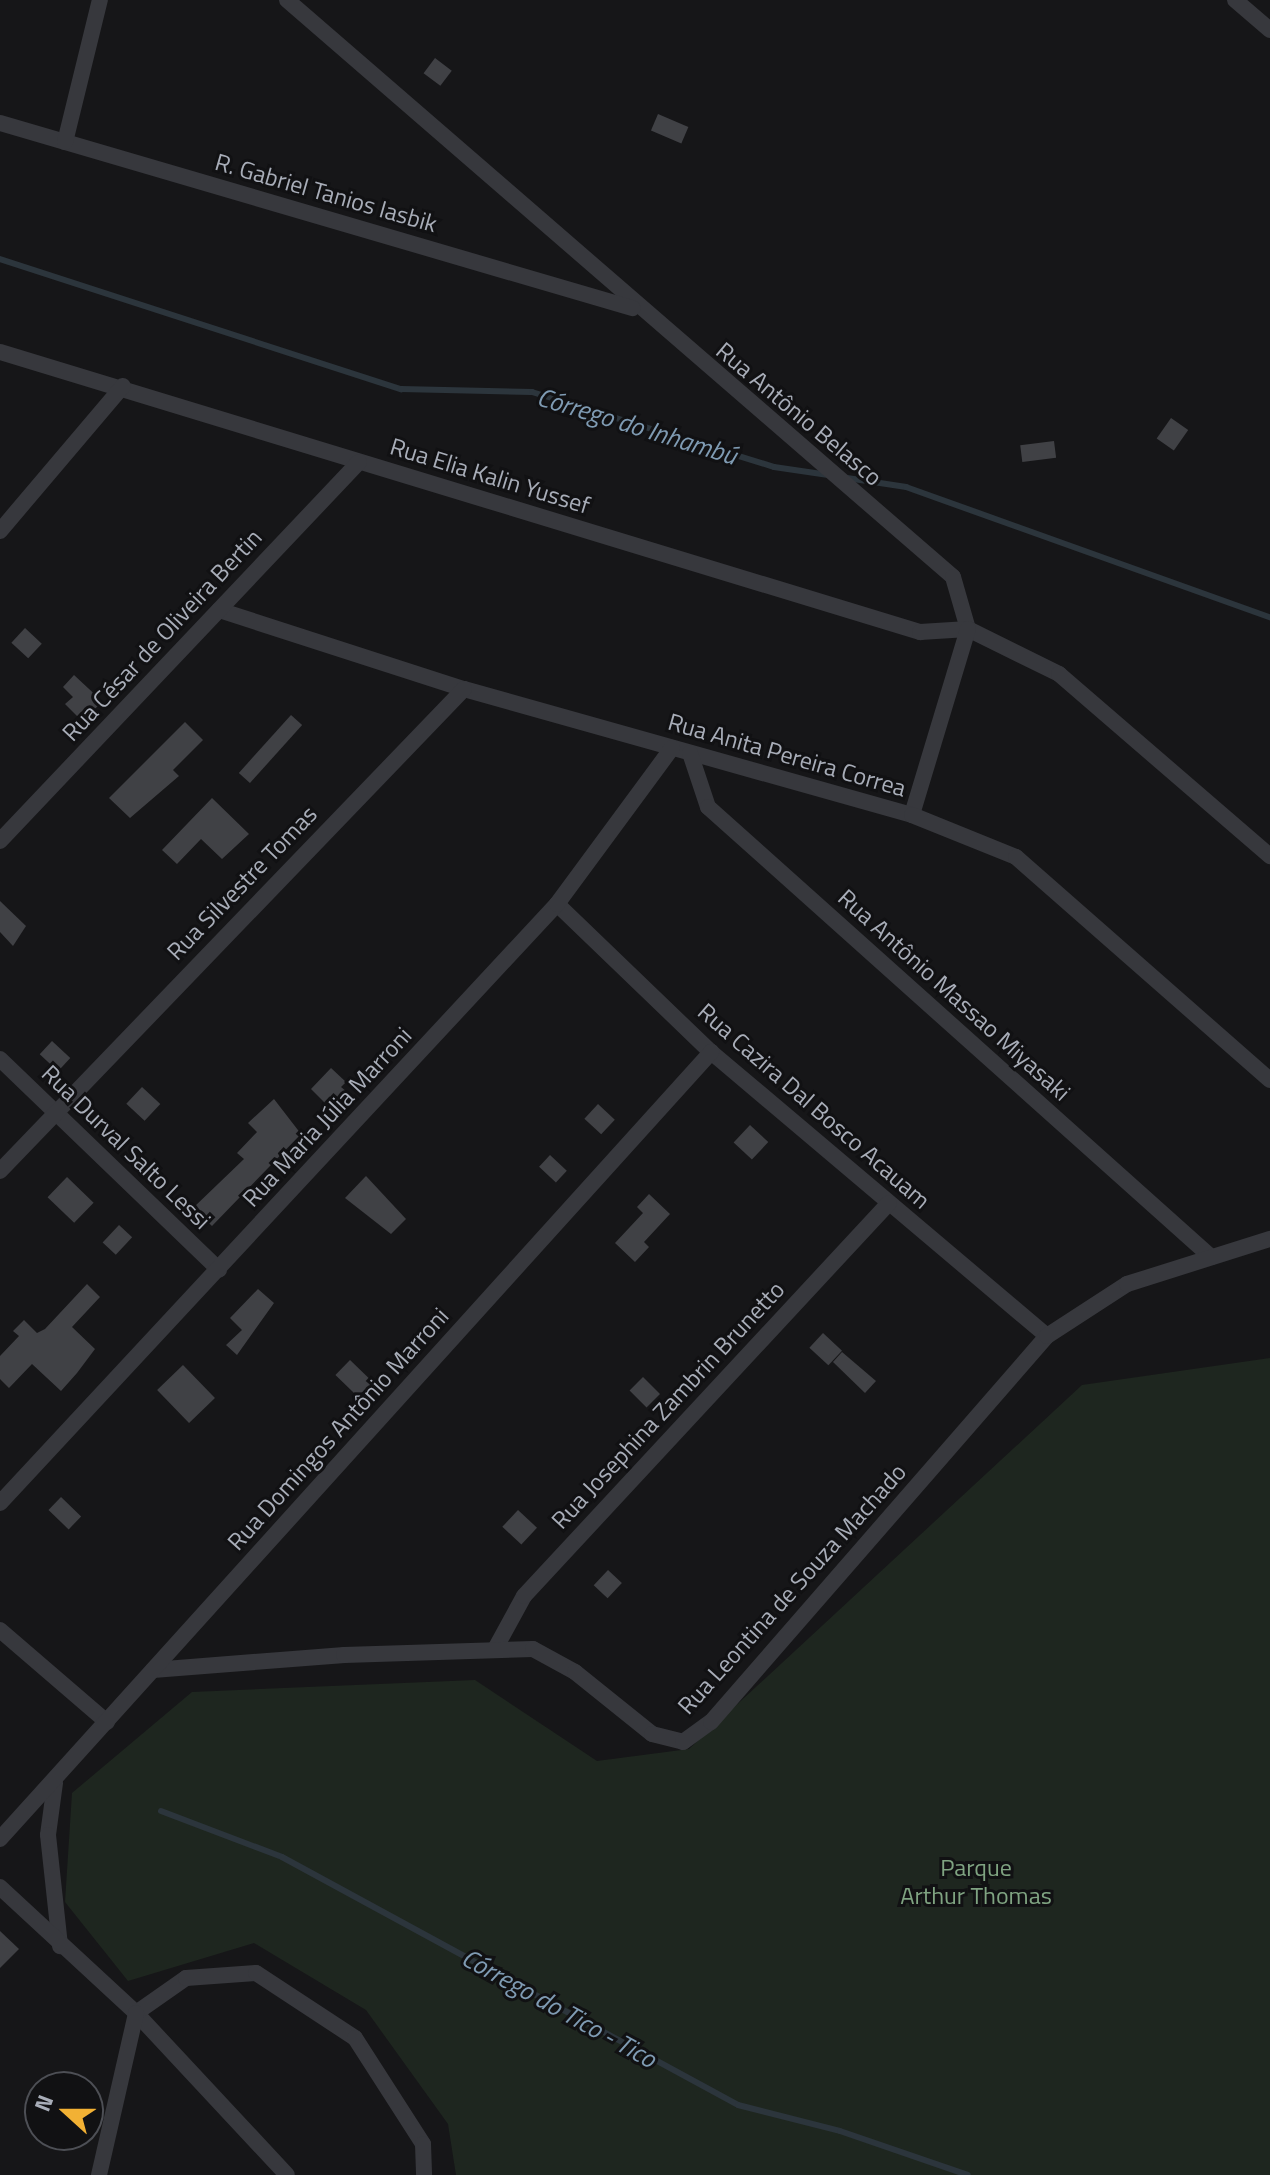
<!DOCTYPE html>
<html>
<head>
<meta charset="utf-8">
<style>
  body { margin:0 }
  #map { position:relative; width:1270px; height:2175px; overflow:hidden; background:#161618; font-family:"Titillium Web",sans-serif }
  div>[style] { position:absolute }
  .green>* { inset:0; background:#1e261f }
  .stream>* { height:6px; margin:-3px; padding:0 3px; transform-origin:3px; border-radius:3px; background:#2c353c }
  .building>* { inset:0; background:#404145; transform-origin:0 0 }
  .street>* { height:16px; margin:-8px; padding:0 8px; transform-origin:8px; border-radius:8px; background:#37383d }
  span { translate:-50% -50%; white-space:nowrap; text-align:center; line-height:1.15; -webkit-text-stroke:6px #111113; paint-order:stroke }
  .street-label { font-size:24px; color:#a8adb8 }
  .park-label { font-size:24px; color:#7fa381 }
  .water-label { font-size:26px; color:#7f9bb3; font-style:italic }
  .north { position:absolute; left:24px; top:2071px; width:80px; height:80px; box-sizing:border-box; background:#111113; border:2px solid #4d4f55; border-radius:50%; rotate:291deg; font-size:22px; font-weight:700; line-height:32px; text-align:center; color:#a8adb8 }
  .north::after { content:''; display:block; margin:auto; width:28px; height:36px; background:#f2b134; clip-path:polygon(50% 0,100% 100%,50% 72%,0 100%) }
</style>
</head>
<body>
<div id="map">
  <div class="green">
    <i style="clip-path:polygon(1270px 1358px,1270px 2175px,456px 2175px,448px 2124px,366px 2010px,254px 1943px,128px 1981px,65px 1902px,72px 1793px,192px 1692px,475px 1680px,597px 1761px,689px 1749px,1082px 1385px)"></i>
  </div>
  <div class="stream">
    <i style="left:0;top:259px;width:422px;rotate:18deg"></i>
    <i style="left:401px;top:389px;width:131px;rotate:1.3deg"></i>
    <i style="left:532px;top:392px;width:253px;rotate:17.2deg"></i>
    <i style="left:774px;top:467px;width:55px;rotate:8.4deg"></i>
    <i style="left:847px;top:478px;width:60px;rotate:8.7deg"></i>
    <i style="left:906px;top:487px;width:387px;rotate:19.7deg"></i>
    <i style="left:161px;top:1811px;width:129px;rotate:20.8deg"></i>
    <i style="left:282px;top:1857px;width:519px;rotate:28.54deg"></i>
    <i style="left:738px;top:2105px;width:105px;rotate:14.3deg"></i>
    <i style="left:840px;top:2131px;width:135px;rotate:19deg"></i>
  </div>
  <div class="building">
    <i style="left:435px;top:58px;width:21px;height:19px;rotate:37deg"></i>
    <i style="left:658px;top:114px;width:33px;height:18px;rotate:23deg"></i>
    <i style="left:1171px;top:418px;width:21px;height:25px;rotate:35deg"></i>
    <i style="left:1054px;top:441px;width:17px;height:34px;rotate:83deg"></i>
    <i style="left:25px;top:628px;width:23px;height:20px;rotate:43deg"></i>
    <i style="clip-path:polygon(74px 675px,103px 702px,81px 720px,65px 704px,73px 697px,63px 687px)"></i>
    <i style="left:291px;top:715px;width:15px;height:78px;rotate:42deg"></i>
    <i style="clip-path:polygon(185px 722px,203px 740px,173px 770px,179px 776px,130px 818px,109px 798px)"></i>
    <i style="clip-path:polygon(212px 798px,249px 834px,222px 859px,201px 839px,177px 864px,162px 850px)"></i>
    <i style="clip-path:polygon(0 901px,26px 926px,13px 946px,0 932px)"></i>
    <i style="left:52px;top:1041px;width:25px;height:18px;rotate:43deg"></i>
    <i style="clip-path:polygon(331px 1068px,346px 1082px,341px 1087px,347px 1092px,331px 1109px,311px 1089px)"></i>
    <i style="left:142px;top:1087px;width:25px;height:23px;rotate:43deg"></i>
    <i style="clip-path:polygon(274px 1099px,301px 1134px,212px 1226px,193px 1208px,244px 1159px,237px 1153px,257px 1132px,248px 1123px)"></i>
    <i style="left:598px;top:1104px;width:23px;height:20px;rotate:43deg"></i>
    <i style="left:750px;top:1125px;width:25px;height:24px;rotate:43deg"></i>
    <i style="left:550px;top:1155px;width:23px;height:16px;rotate:43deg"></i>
    <i style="clip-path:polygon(366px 1176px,406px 1219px,391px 1234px,345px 1198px)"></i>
    <i style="left:67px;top:1177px;width:37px;height:28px;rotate:44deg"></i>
    <i style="clip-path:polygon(649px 1194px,670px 1214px,644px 1242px,649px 1247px,635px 1262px,615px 1243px,643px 1213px,637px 1207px)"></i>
    <i style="left:119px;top:1225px;width:18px;height:24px;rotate:43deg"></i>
    <i style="clip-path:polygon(87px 1284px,100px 1297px,72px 1327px,95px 1349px,77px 1373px,61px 1391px,32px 1364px,9px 1388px,0 1379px,0 1356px,19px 1336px,13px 1331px,24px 1320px,37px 1333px,45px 1329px)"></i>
    <i style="clip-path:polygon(258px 1289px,274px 1303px,237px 1355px,226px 1345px,242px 1330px,230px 1318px)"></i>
    <i style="left:823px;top:1333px;width:26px;height:20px;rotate:43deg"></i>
    <i style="clip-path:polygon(842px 1352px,876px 1381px,865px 1393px,833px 1362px)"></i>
    <i style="left:350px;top:1360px;width:32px;height:21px;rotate:44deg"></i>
    <i style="left:183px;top:1365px;width:46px;height:36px;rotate:46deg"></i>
    <i style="left:643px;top:1377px;width:24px;height:19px;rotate:45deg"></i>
    <i style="left:61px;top:1497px;width:28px;height:18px;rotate:44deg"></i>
    <i style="left:518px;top:1510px;width:26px;height:23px;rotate:43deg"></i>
    <i style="left:608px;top:1570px;width:19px;height:21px;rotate:43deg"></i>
    <i style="clip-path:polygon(0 1931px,19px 1949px,0 1968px)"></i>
  </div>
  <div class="street">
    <i style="left:287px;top:0;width:881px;rotate:40.9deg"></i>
    <i style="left:953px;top:577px;width:54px;rotate:73.9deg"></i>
    <i style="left:968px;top:629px;width:102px;rotate:26.3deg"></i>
    <i style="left:1059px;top:674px;width:279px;rotate:40.8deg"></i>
    <i style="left:1235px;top:0;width:46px;rotate:40.6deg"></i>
    <i style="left:0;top:123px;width:659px;rotate:16.32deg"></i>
    <i style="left:65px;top:142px;width:146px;rotate:-76.2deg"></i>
    <i style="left:0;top:352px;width:962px;rotate:16.93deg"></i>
    <i style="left:920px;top:632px;width:48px;rotate:-3.6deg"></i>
    <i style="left:968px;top:629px;width:194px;rotate:106.8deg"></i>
    <i style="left:0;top:531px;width:190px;rotate:-49.7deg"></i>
    <i style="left:219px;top:610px;width:257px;rotate:17.9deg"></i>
    <i style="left:464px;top:689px;width:465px;rotate:15.7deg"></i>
    <i style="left:912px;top:815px;width:112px;rotate:22deg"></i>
    <i style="left:1016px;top:857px;width:338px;rotate:41.3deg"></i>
    <i style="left:690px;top:753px;width:57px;rotate:71.6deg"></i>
    <i style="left:708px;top:807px;width:675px;rotate:41.82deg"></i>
    <i style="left:0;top:841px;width:522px;rotate:-46.55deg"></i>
    <i style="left:557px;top:904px;width:214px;rotate:43.9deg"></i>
    <i style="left:711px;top:1052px;width:440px;rotate:40.2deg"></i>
    <i style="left:0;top:1059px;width:304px;rotate:43.9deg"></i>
    <i style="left:0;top:1171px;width:669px;rotate:-46.09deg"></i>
    <i style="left:0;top:1503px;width:818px;rotate:-47.08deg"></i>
    <i style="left:557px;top:904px;width:194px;rotate:-53.6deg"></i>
    <i style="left:0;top:1630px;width:141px;rotate:40.7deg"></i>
    <i style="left:495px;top:1649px;width:60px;rotate:-61.3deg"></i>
    <i style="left:524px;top:1596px;width:536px;rotate:-47.12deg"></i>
    <i style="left:153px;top:1670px;width:192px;rotate:-4.5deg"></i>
    <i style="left:344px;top:1655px;width:189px;rotate:-1.8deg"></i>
    <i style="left:533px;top:1649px;width:48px;rotate:28.7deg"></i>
    <i style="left:575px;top:1672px;width:99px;rotate:38.8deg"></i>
    <i style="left:652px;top:1734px;width:32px;rotate:14deg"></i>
    <i style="left:683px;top:1742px;width:34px;rotate:-36deg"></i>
    <i style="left:711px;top:1722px;width:512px;rotate:-48.96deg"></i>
    <i style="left:1047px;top:1336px;width:95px;rotate:-33deg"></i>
    <i style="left:1127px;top:1284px;width:150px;rotate:-17.5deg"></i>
    <i style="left:55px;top:1783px;width:52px;rotate:97.7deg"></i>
    <i style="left:48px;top:1835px;width:112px;rotate:83.8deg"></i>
    <i style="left:0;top:1839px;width:1061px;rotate:-47.9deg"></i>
    <i style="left:0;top:1887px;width:185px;rotate:42.8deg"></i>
    <i style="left:136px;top:2013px;width:221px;rotate:47deg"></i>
    <i style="left:136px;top:2013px;width:61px;rotate:-35deg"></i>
    <i style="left:186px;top:1978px;width:70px;rotate:-4.1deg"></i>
    <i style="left:256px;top:1973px;width:118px;rotate:33.3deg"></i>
    <i style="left:355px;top:2038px;width:126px;rotate:57.3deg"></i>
    <i style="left:423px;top:2144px;width:31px;rotate:88deg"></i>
    <i style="left:99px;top:2175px;width:166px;rotate:-77.1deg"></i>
  </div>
  <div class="street-label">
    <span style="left:326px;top:193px;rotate:16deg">R. Gabriel Tanios Iasbik</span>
    <span style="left:799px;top:414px;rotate:40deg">Rua Antônio Belasco</span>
    <span style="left:490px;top:476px;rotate:17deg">Rua Elia Kalin Yussef</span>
    <span style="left:162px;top:635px;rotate:-47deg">Rua César de Oliveira Bertin</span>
    <span style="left:787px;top:755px;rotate:16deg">Rua Anita Pereira Correa</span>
    <span style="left:242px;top:883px;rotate:-46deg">Rua Silvestre Tomas</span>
    <span style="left:954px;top:995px;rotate:42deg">Rua Antônio Massao Miyasaki</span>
    <span style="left:814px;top:1106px;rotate:41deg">Rua Cazira Dal Bosco Acauam</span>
    <span style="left:327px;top:1117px;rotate:-47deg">Rua Maria Júlia Marroni</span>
    <span style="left:126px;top:1147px;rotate:44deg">Rua Durval Salto Lessi</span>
    <span style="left:668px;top:1405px;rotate:-47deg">Rua Josephina Zambrin Brunetto</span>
    <span style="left:338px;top:1429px;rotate:-48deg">Rua Domingos Antônio Marroni</span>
    <span style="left:792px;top:1589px;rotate:-48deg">Rua Leontina de Souza Machado</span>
  </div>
  <div class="park-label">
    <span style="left:976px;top:1882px">Parque<br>Arthur Thomas</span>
  </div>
  <div class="water-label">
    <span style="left:637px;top:426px;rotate:17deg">Córrego do Inhambú</span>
    <span style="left:559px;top:2008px;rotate:29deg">Córrego do Tico - Tico</span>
  </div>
  <div class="north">N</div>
</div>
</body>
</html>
